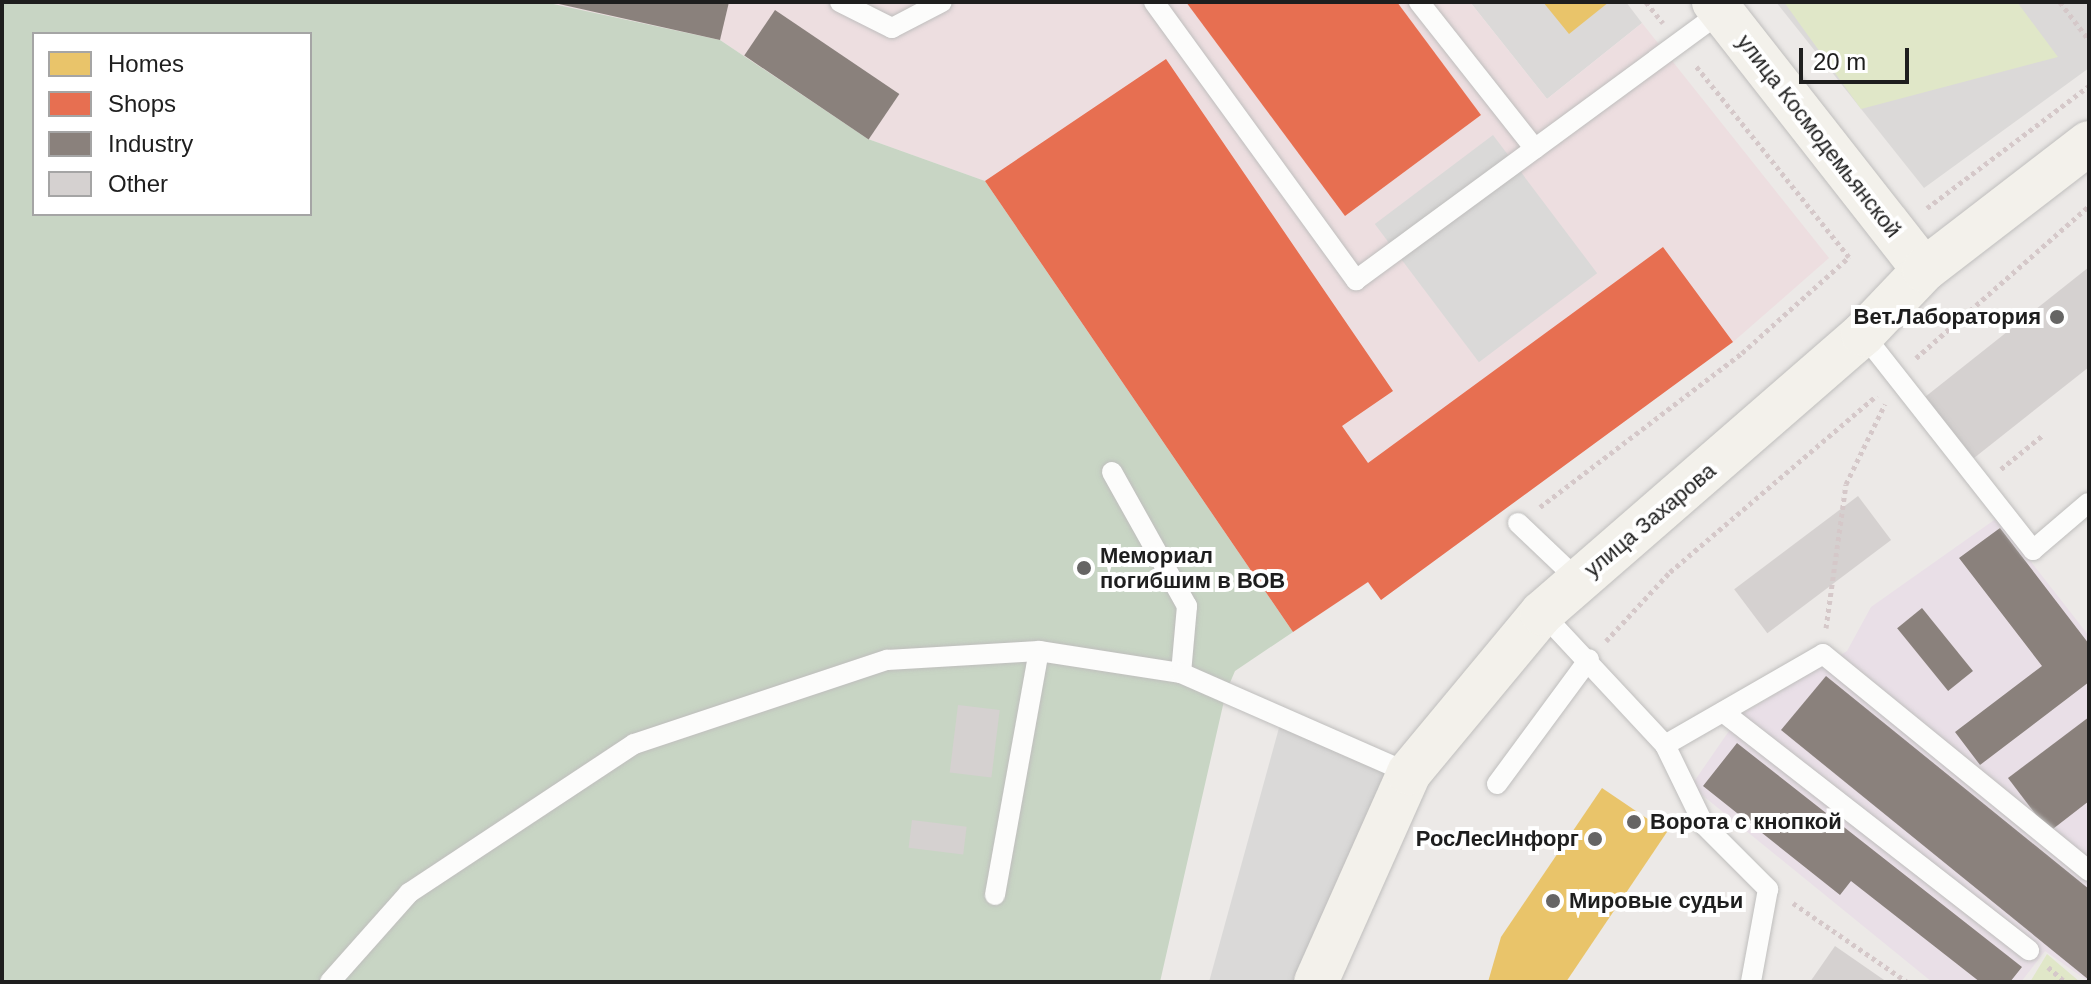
<!DOCTYPE html>
<html>
<head>
<meta charset="utf-8">
<style>
  body { margin:0 }
  #map { position:relative; width:2091px; height:984px; overflow:hidden; background:#ece9e7; font-family:Arial,sans-serif }
  div>[style] { position:absolute }
  .residential>* { inset:0; background:#dbd9d8 }
  .commercial>* { inset:0; background:#eddee0 }
  .industrial>* { inset:0; background:#e9dfe7 }
  .religious>* { inset:0; background:#dad9d8; transform-origin:0 0 }
  .grass>* { inset:0; background:#e0e7c8 }
  .cemetery>* { inset:0; background:#c8d5c4 }
  .homes>* { inset:0; background:#e9c46a }
  .shops>* { inset:0; background:#e76f51 }
  .industry>* { inset:0; background:#8a817c; transform-origin:0 0 }
  .building>* { inset:0; background:#d5d1d0; transform-origin:0 0 }
  .path>* { height:5px; margin-top:-2.5px; transform-origin:0; background:repeating-linear-gradient(90deg,#d5c8c9 0 4px,transparent 0 8px) }
  .roads { filter:drop-shadow(0 0 2px #bfbebd) drop-shadow(0 0 2px #bfbebd) }
  .service>* { height:20px; margin:-10px; padding:0 10px; transform-origin:10px; border-radius:10px; background:#fcfcfb }
  .secondary>* { height:44px; margin:-22px; padding:0 22px; transform-origin:22px; border-radius:22px; background:#f3f1eb }
  .dots>* { width:22px; height:22px; translate:-50% -50%; box-sizing:border-box; border:4px solid #fff; border-radius:50% }
  span { translate:-50% -50%; white-space:nowrap; text-align:center; line-height:1.15; -webkit-text-stroke:8px #fff; paint-order:stroke }
  .street-label { font-size:22px; color:#1e1e1e }
  .poi-label { font-size:22px; color:#1e1e1e; font-weight:700 }
  .right { translate:-100% -50%; text-align:right }
  .left { translate:0 -50%; text-align:left }
  .frame { position:absolute; inset:0; border:4px solid #1e1e1e; pointer-events:none }
  .legend { position:absolute; left:32px; top:32px; width:280px; height:184px; box-sizing:border-box; background:#fff; border:2px solid #a5a5a5; margin:0; padding:10px 14px; list-style:none; font-size:24px; color:#1e1e1e }
  .legend li { display:flex; align-items:center; gap:16px; height:40px }
  .legend b { width:40px; border:2px solid #a5a5a5 }
  .scale { position:absolute; left:1799px; top:48px; width:110px; height:36px; box-sizing:border-box; border:4px solid #1e1e1e; border-top:0; padding-left:10px; font-size:24px; line-height:28px; white-space:nowrap; color:#1e1e1e; -webkit-text-stroke:6px #fff; paint-order:stroke }
</style>
</head>
<body>
<div id="map">
  <div class="residential">
    <i style="clip-path:polygon(1470px 2px,1626px 2px,1642px 23px,1547px 99px)"></i>
    <i style="clip-path:polygon(1776px 2px,2089px 2px,2089px 68px,1924px 188px)"></i>
  </div>
  <div class="commercial">
    <i style="clip-path:polygon(544px 2px,1470px 2px,1547px 99px,1642px 23px,1829px 258px,1733px 342px,1381px 600px,1367px 582px,1293px 632px,985px 181px,868px 139px,720px 40px)"></i>
  </div>
  <div class="industrial">
    <i style="clip-path:polygon(1997px 518px,2089px 636px,2089px 982px,2045px 951px,2021px 982px,1932px 982px,1691px 786px,1740px 715px,1847px 651px,1871px 607px)"></i>
  </div>
  <div class="religious">
    <i style="left:1493px;top:135px;width:173px;height:148px;rotate:53deg"></i>
    <i style="clip-path:polygon(1282px 717px,1409px 773px,1316px 982px,1209px 982px)"></i>
  </div>
  <div class="grass">
    <i style="clip-path:polygon(1784px 2px,2017px 2px,2058px 57px,1861px 109px)"></i>
    <i style="clip-path:polygon(2047px 954px,2080px 982px,2030px 982px)"></i>
  </div>
  <div class="cemetery">
    <i style="clip-path:polygon(evenodd,2px 2px,544px 2px,720px 40px,868px 139px,985px 181px,1293px 632px,1235px 671px,1226px 692px,1160px 982px,2px 982px,2px 2px,34px 34px,310px 34px,310px 214px,34px 214px,34px 34px)"></i>
  </div>
  <div class="homes">
    <i style="clip-path:polygon(1543px 2px,1609px 2px,1569px 34px)"></i>
    <i style="clip-path:polygon(1602px 788px,1667px 832px,1566px 982px,1488px 982px,1501px 937px)"></i>
  </div>
  <div class="shops">
    <i style="clip-path:polygon(1186px 2px,1397px 2px,1481px 115px,1345px 216px)"></i>
    <i style="clip-path:polygon(1166px 59px,1393px 391px,1342px 426px,1368px 463px,1663px 247px,1733px 342px,1381px 600px,1368px 582px,1293px 632px,985px 181px)"></i>
  </div>
  <div class="industry">
    <i style="clip-path:polygon(550px 2px,729px 2px,720px 40px)"></i>
    <i style="left:775px;top:10px;width:150px;height:55px;rotate:34deg"></i>
    <i style="clip-path:polygon(2000px 528px,2089px 644px,2089px 682px,1980px 765px,1955px 732px,2042px 666px,1959px 558px)"></i>
    <i style="left:1922px;top:608px;width:81px;height:32px;rotate:51deg"></i>
    <i style="clip-path:polygon(1826px 676px,2089px 889px,2089px 980px,1781px 730px)"></i>
    <i style="clip-path:polygon(2089px 717px,2089px 801px,2049px 832px,2008px 778px)"></i>
    <i style="clip-path:polygon(1737px 743px,2022px 967px,2010px 982px,1980px 982px,1851px 881px,1840px 895px,1703px 786px)"></i>
  </div>
  <div class="building">
    <i style="clip-path:polygon(2089px 267px,2089px 367px,1974px 458px,1925px 397px)"></i>
    <i style="left:1858px;top:496px;width:55px;height:155px;rotate:53deg"></i>
    <i style="left:958px;top:705px;width:42px;height:68px;rotate:7deg"></i>
    <i style="left:912px;top:820px;width:55px;height:28px;rotate:7deg"></i>
    <i style="clip-path:polygon(1835px 946px,1887px 982px,1810px 982px)"></i>
  </div>
  <div class="path">
    <i style="left:1646px;top:2px;width:27px;rotate:51deg"></i>
    <i style="left:2060px;top:2px;width:48px;rotate:52.7deg"></i>
    <i style="left:1927px;top:208px;width:203px;rotate:-37deg"></i>
    <i style="left:1916px;top:358px;width:230px;rotate:-41.3deg"></i>
    <i style="left:2001px;top:469px;width:54px;rotate:-39deg"></i>
    <i style="left:1540px;top:507px;width:254px;rotate:-37.3deg"></i>
    <i style="left:1742px;top:353px;width:144px;rotate:-41.9deg"></i>
    <i style="left:1849px;top:257px;width:245px;rotate:-128.7deg"></i>
    <i style="left:1826px;top:628px;width:145px;rotate:-82.1deg"></i>
    <i style="left:1846px;top:484px;width:89px;rotate:-64deg"></i>
    <i style="left:1606px;top:641px;width:94px;rotate:-47.2deg"></i>
    <i style="left:1670px;top:572px;width:272px;rotate:-40.5deg"></i>
    <i style="left:1793px;top:903px;width:139px;rotate:34.7deg"></i>
    <i style="left:2048px;top:967px;width:23px;rotate:41deg"></i>
  </div>
  <div class="roads">
    <div class="service">
      <i style="left:840px;top:2px;width:58px;rotate:26.6deg"></i>
      <i style="left:892px;top:28px;width:56px;rotate:-27.5deg"></i>
      <i style="left:1154px;top:2px;width:344px;rotate:54deg"></i>
      <i style="left:1356px;top:280px;width:453px;rotate:-36.3deg"></i>
      <i style="left:1419px;top:2px;width:187px;rotate:51.7deg"></i>
      <i style="left:1863px;top:334px;width:275px;rotate:51.8deg"></i>
      <i style="left:2033px;top:550px;width:72px;rotate:-40.5deg"></i>
      <i style="left:1112px;top:472px;width:154px;rotate:60.8deg"></i>
      <i style="left:1187px;top:606px;width:67px;rotate:95.1deg"></i>
      <i style="left:1518px;top:523px;width:83px;rotate:43.5deg"></i>
      <i style="left:1542px;top:613px;width:180px;rotate:47deg"></i>
      <i style="left:1665px;top:745px;width:182px;rotate:-29.9deg"></i>
      <i style="left:1823px;top:654px;width:343px;rotate:39.2deg"></i>
      <i style="left:1723px;top:712px;width:388px;rotate:37.9deg"></i>
      <i style="left:1665px;top:745px;width:89px;rotate:64deg"></i>
      <i style="left:1704px;top:825px;width:91px;rotate:45deg"></i>
      <i style="left:1768px;top:889px;width:95px;rotate:100.4deg"></i>
      <i style="left:1497px;top:784px;width:155px;rotate:-53.6deg"></i>
      <i style="left:995px;top:895px;width:248px;rotate:-79.8deg"></i>
      <i style="left:330px;top:982px;width:119px;rotate:-48.4deg"></i>
      <i style="left:409px;top:893px;width:270px;rotate:-33.5deg"></i>
      <i style="left:634px;top:744px;width:267px;rotate:-18.4deg"></i>
      <i style="left:887px;top:660px;width:152px;rotate:-3.4deg"></i>
      <i style="left:1039px;top:651px;width:144px;rotate:8.8deg"></i>
      <i style="left:1181px;top:673px;width:249px;rotate:23.7deg"></i>
    </div>
    <div class="secondary">
      <i style="left:1714px;top:2px;width:340px;rotate:51.9deg"></i>
      <i style="left:1316px;top:982px;width:229px;rotate:-66deg"></i>
      <i style="left:1409px;top:773px;width:208px;rotate:-50.3deg"></i>
      <i style="left:1542px;top:613px;width:425px;rotate:-41deg"></i>
      <i style="left:1863px;top:334px;width:88px;rotate:-46.4deg"></i>
      <i style="left:1924px;top:270px;width:208px;rotate:-37.6deg"></i>
    </div>
  </div>
  <div class="dots">
    <i style="left:2057px;top:317px;background:#666564"></i>
    <i style="left:1084px;top:568px;background:#666564"></i>
    <i style="left:1634px;top:822px;background:#666564"></i>
    <i style="left:1595px;top:839px;background:#666564"></i>
    <i style="left:1553px;top:901px;background:#666564"></i>
  </div>
  <div class="street-label">
    <span style="left:1819px;top:136px;rotate:52deg">улица Космодемьянской</span>
    <span style="left:1650px;top:520px;rotate:-40deg">улица Захарова</span>
  </div>
  <div class="poi-label">
    <span class="right" style="left:2041px;top:317px">Вет.Лаборатория</span>
    <span class="left" style="left:1100px;top:568px">Мемориал<br>погибшим в ВОВ</span>
    <span class="left" style="left:1650px;top:822px">Ворота с кнопкой</span>
    <span class="right" style="left:1579px;top:839px">РосЛесИнфорг</span>
    <span class="left" style="left:1569px;top:901px">Мировые судьи</span>
  </div>
  <div class="frame"></div>
  <ul class="legend">
  <li><b style="height:22px;background:#e9c46a"></b>Homes</li>
  <li><b style="height:22px;background:#e76f51"></b>Shops</li>
  <li><b style="height:22px;background:#8a817c"></b>Industry</li>
  <li><b style="height:22px;background:#d5d1d0"></b>Other</li>
  </ul>
  <div class="scale">20 m</div>
</div>
</body>
</html>
